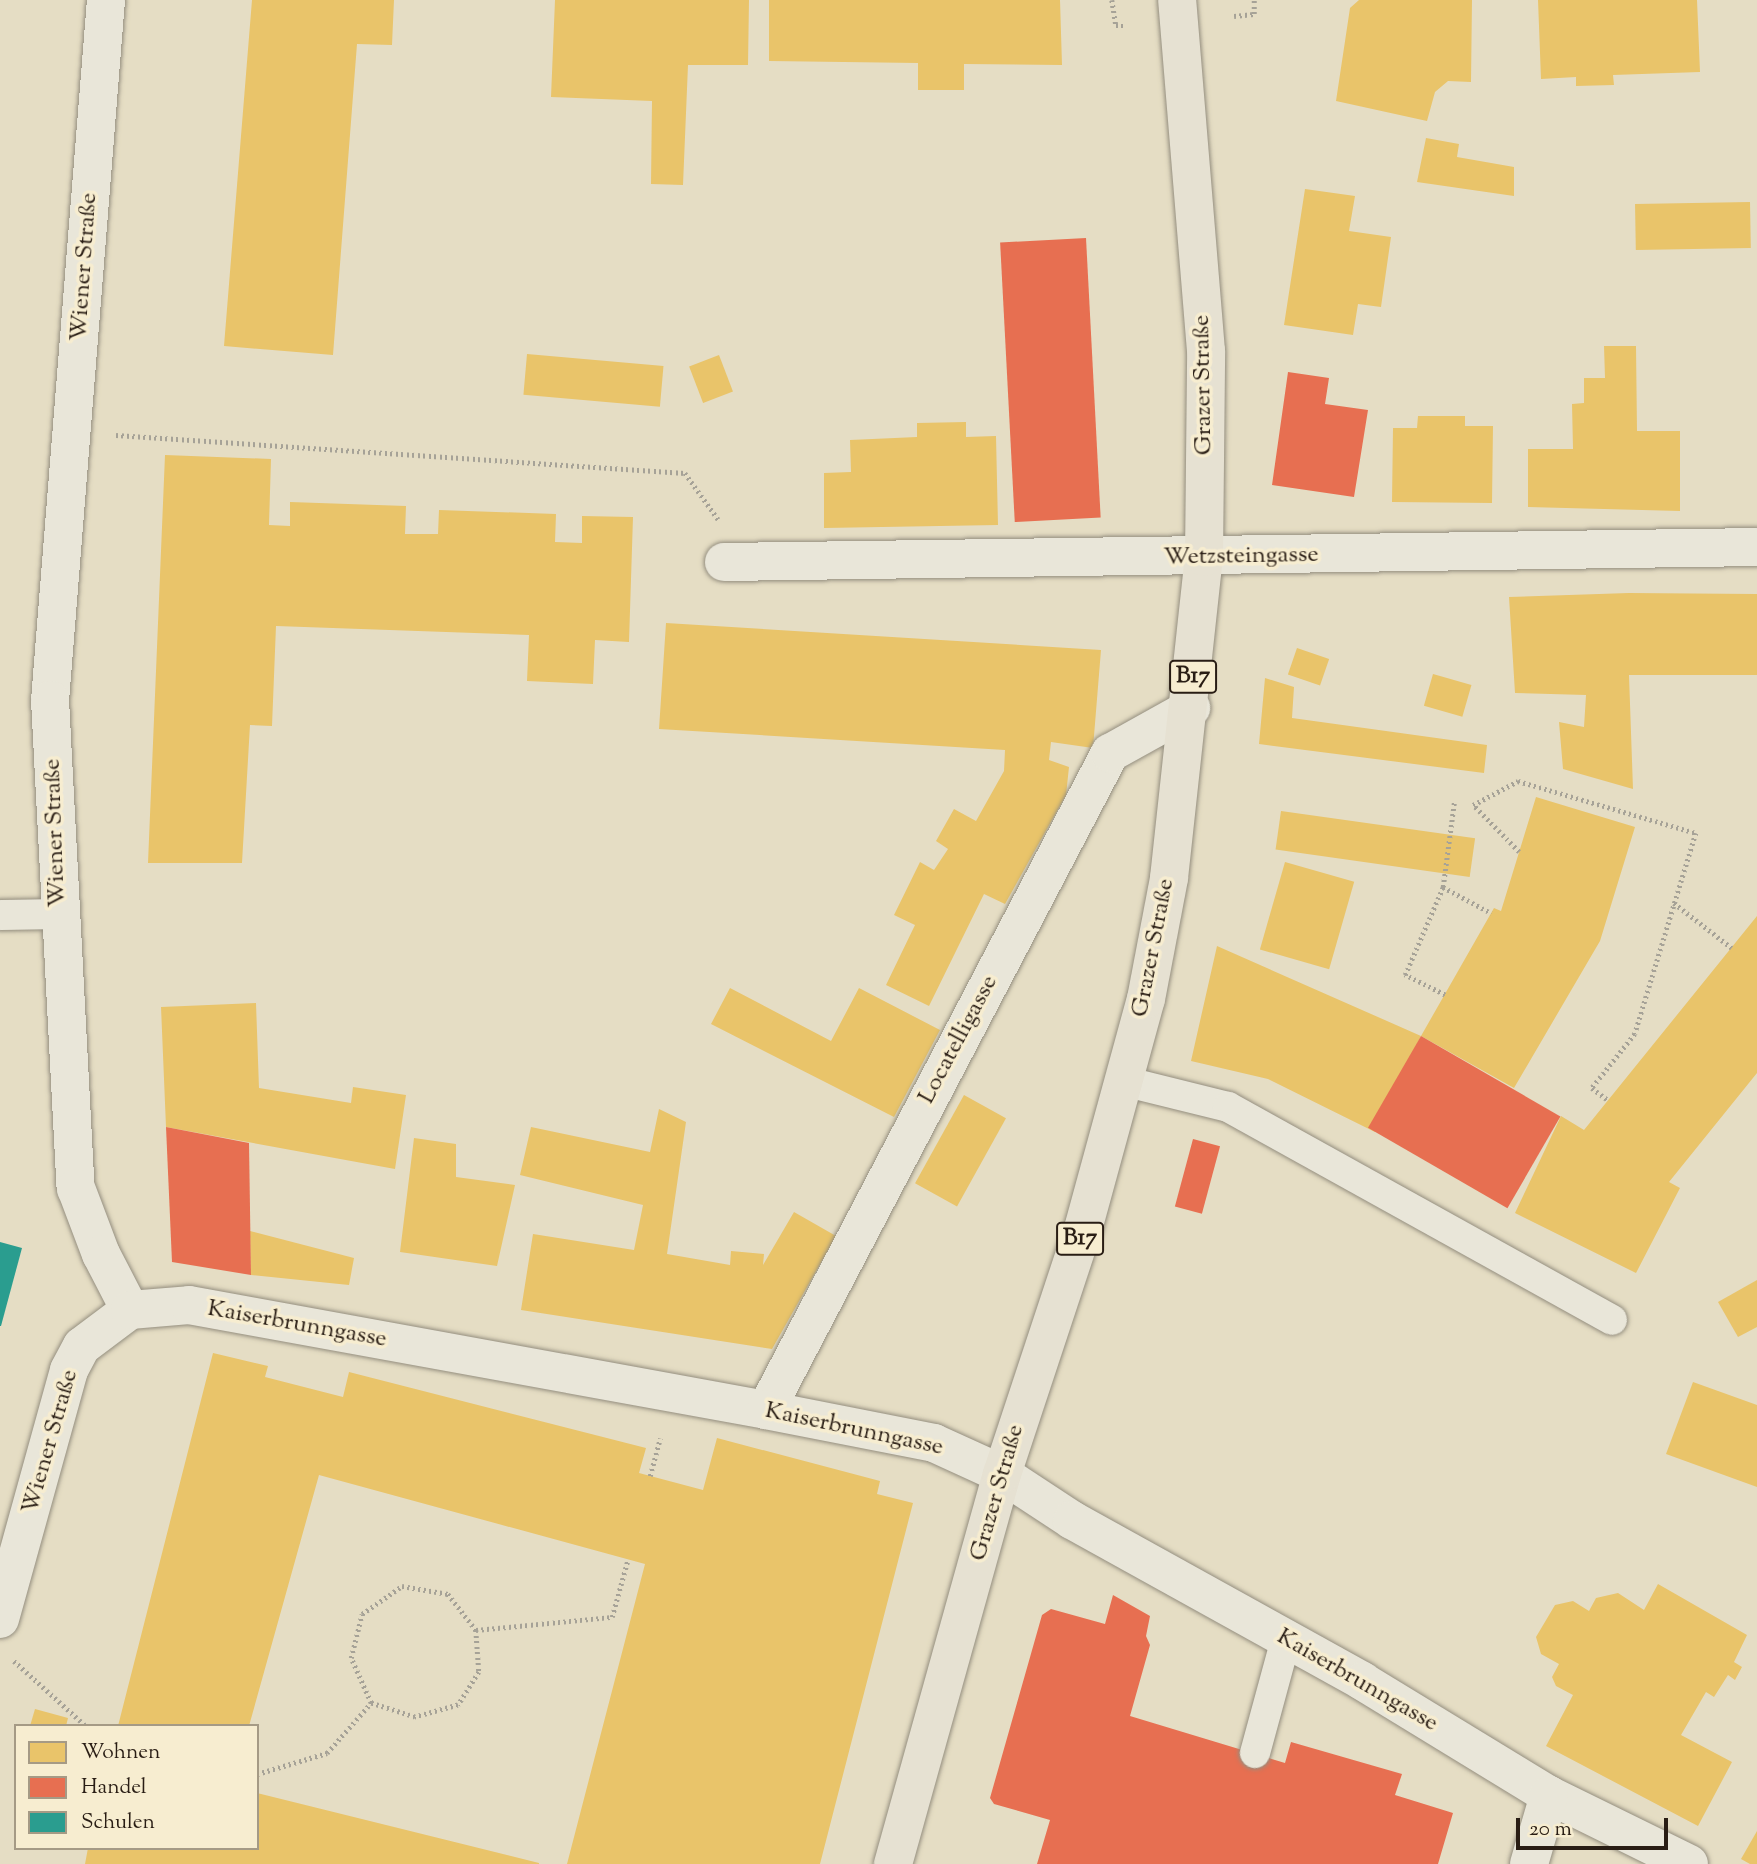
<!DOCTYPE html>
<html>
<head>
<meta charset="utf-8">
<style>
  body { margin:0 }
  #map { position:relative; width:1757px; height:1864px; overflow:hidden; background:#e5ddc4; font-family:"Sorts Mill Goudy",serif }
  div>[style] { position:absolute }
  .homes>* { inset:0; background:#e9c46a; transform-origin:0 0 }
  .shops>* { inset:0; background:#e76f51; transform-origin:0 0 }
  .schools>* { inset:0; background:#2a9d8f }
  .path>* { height:4.5px; margin-top:-2.25px; transform-origin:0; background:repeating-linear-gradient(90deg,#a6a297 0 2px,transparent 0 5.5px) }
  .roads { filter:drop-shadow(0 0 2px #948e7f) drop-shadow(0 0 2px #948e7f) }
  .service>* { height:30px; margin:-15px; padding:0 15px; transform-origin:15px; border-radius:15px; background:#e9e6d9 }
  .minor>* { height:38px; margin:-19px; padding:0 19px; transform-origin:19px; border-radius:19px; background:#e9e6d9 }
  .tertiary>* { height:38px; margin:-19px; padding:0 19px; transform-origin:19px; border-radius:19px; background:#e9e6d9 }
  .primary>* { height:38px; margin:-19px; padding:0 19px; transform-origin:19px; border-radius:19px; background:#e6e1d2 }
  span { translate:-50% -50%; white-space:nowrap; text-align:center; line-height:1.15; -webkit-text-stroke:7px #f7edd0; paint-order:stroke }
  .shield-label span { padding:2px 5px; background:#f7edd0; border:2px solid; border-radius:5px; -webkit-text-stroke-width:0 }
  .shield-label { font-size:23px; color:#291d14; font-weight:700 }
  .street-label { font-size:24px; color:#291d14 }
  .legend { position:absolute; left:14px; top:1724px; width:245px; height:126px; box-sizing:border-box; background:#f7edd0; border:2px solid #a59a85; margin:0; padding:9px 12px; list-style:none; font-size:21px; color:#291d14 }
  .legend li { display:flex; align-items:center; gap:14px; height:35px }
  .legend b { width:35px; border:2px solid #a59a85 }
  .scale { position:absolute; left:1516px; top:1818px; width:152px; height:32px; box-sizing:border-box; border:4px solid #291d14; border-top:0; padding-left:9px; font-size:21px; line-height:24px; white-space:nowrap; color:#291d14; -webkit-text-stroke:5px #f7edd0; paint-order:stroke }
</style>
</head>
<body>
<div id="map">
  <div class="homes">
    <i style="clip-path:polygon(252px 0,394px 0,392px 45px,357px 44px,333px 355px,224px 346px)"></i>
    <i style="clip-path:polygon(555px 0,749px 0,748px 65px,688px 65px,683px 185px,651px 184px,652px 101px,551px 97px)"></i>
    <i style="clip-path:polygon(769px 0,1060px 0,1062px 65px,964px 64px,964px 90px,918px 90px,918px 63px,769px 61px)"></i>
    <i style="clip-path:polygon(1359px 0,1472px 0,1471px 82px,1448px 81px,1435px 92px,1427px 121px,1336px 101px,1350px 8px)"></i>
    <i style="clip-path:polygon(1538px 0,1697px 0,1700px 72px,1613px 75px,1614px 85px,1576px 86px,1576px 77px,1541px 79px)"></i>
    <i style="clip-path:polygon(1426px 138px,1459px 144px,1457px 157px,1514px 167px,1514px 196px,1417px 182px)"></i>
    <i style="clip-path:polygon(1305px 189px,1355px 196px,1349px 231px,1391px 237px,1381px 307px,1358px 304px,1353px 335px,1284px 325px)"></i>
    <i style="left:1750px;top:202px;width:46px;height:115px;rotate:89deg"></i>
    <i style="clip-path:polygon(1604px 346px,1636px 346px,1637px 431px,1680px 431px,1680px 511px,1528px 507px,1528px 449px,1573px 449px,1572px 404px,1584px 403px,1584px 378px,1605px 378px)"></i>
    <i style="left:527px;top:354px;width:137px;height:41px;rotate:5deg"></i>
    <i style="left:719px;top:355px;width:39px;height:32px;rotate:69deg"></i>
    <i style="clip-path:polygon(1418px 416px,1465px 416px,1465px 426px,1493px 426px,1492px 503px,1392px 502px,1393px 428px,1417px 428px)"></i>
    <i style="clip-path:polygon(966px 422px,966px 437px,996px 436px,998px 525px,824px 528px,824px 473px,851px 472px,850px 440px,917px 437px,917px 423px)"></i>
    <i style="clip-path:polygon(165px 455px,271px 459px,269px 525px,290px 526px,290px 502px,406px 506px,405px 534px,438px 534px,439px 510px,556px 514px,555px 542px,582px 543px,582px 516px,633px 517px,629px 642px,595px 640px,593px 684px,527px 681px,529px 635px,276px 626px,272px 726px,250px 725px,242px 863px,148px 863px)"></i>
    <i style="clip-path:polygon(1629px 593px,1757px 594px,1757px 675px,1629px 675px,1633px 789px,1563px 769px,1559px 722px,1584px 727px,1586px 695px,1515px 693px,1509px 597px)"></i>
    <i style="clip-path:polygon(666px 623px,1101px 650px,1093px 748px,1051px 742px,1049px 760px,1069px 767px,1066px 795px,1005px 904px,984px 894px,929px 1006px,886px 985px,915px 925px,894px 915px,920px 862px,934px 870px,948px 849px,936px 841px,954px 809px,976px 821px,1004px 771px,1005px 750px,659px 729px)"></i>
    <i style="left:1297px;top:648px;width:34px;height:28px;rotate:19deg"></i>
    <i style="left:1433px;top:674px;width:40px;height:33px;rotate:16deg"></i>
    <i style="clip-path:polygon(1265px 678px,1294px 687px,1292px 718px,1487px 745px,1484px 773px,1259px 744px)"></i>
    <i style="clip-path:polygon(1536px 797px,1635px 827px,1600px 941px,1514px 1088px,1421px 1036px,1494px 908px,1501px 911px)"></i>
    <i style="left:1281px;top:811px;width:196px;height:39px;rotate:8deg"></i>
    <i style="left:1285px;top:862px;width:72px;height:91px;rotate:16deg"></i>
    <i style="clip-path:polygon(1757px 916px,1757px 1073px,1669px 1182px,1680px 1188px,1636px 1273px,1515px 1213px,1561px 1116px,1584px 1130px)"></i>
    <i style="clip-path:polygon(1217px 946px,1421px 1036px,1375px 1132px,1268px 1079px,1191px 1061px)"></i>
    <i style="clip-path:polygon(730px 988px,831px 1041px,859px 988px,940px 1030px,894px 1117px,711px 1024px)"></i>
    <i style="clip-path:polygon(256px 1003px,259px 1088px,351px 1103px,353px 1087px,406px 1095px,395px 1169px,166px 1127px,161px 1007px)"></i>
    <i style="left:964px;top:1095px;width:48px;height:101px;rotate:29deg"></i>
    <i style="clip-path:polygon(659px 1109px,686px 1122px,667px 1254px,730px 1265px,731px 1251px,764px 1254px,763px 1265px,794px 1212px,836px 1236px,772px 1349px,521px 1310px,533px 1234px,634px 1250px,643px 1205px,520px 1175px,531px 1127px,650px 1152px)"></i>
    <i style="clip-path:polygon(414px 1138px,456px 1144px,456px 1177px,515px 1185px,497px 1266px,400px 1252px)"></i>
    <i style="clip-path:polygon(250px 1231px,354px 1258px,349px 1285px,251px 1275px)"></i>
    <i style="clip-path:polygon(1757px 1280px,1757px 1327px,1738px 1337px,1718px 1302px)"></i>
    <i style="clip-path:polygon(213px 1353px,268px 1366px,265px 1377px,343px 1397px,349px 1372px,646px 1448px,639px 1473px,703px 1490px,717px 1438px,880px 1481px,877px 1494px,913px 1503px,820px 1864px,567px 1864px,645px 1564px,319px 1475px,249px 1726px,118px 1726px)"></i>
    <i style="clip-path:polygon(1693px 1382px,1757px 1405px,1757px 1487px,1666px 1454px)"></i>
    <i style="clip-path:polygon(1658px 1584px,1747px 1635px,1734px 1662px,1742px 1667px,1735px 1680px,1728px 1675px,1714px 1697px,1706px 1692px,1681px 1735px,1732px 1762px,1698px 1826px,1546px 1746px,1573px 1695px,1556px 1686px,1552px 1677px,1559px 1664px,1541px 1654px,1536px 1637px,1555px 1605px,1573px 1601px,1589px 1611px,1596px 1598px,1618px 1593px,1644px 1610px)"></i>
    <i style="clip-path:polygon(35px 1709px,68px 1718px,66px 1726px,30px 1726px)"></i>
    <i style="clip-path:polygon(257px 1793px,539px 1863px,539px 1864px,85px 1864px,88px 1848px,257px 1848px)"></i>
    <i style="clip-path:polygon(1757px 1831px,1757px 1864px,1750px 1864px,1741px 1859px)"></i>
  </div>
  <div class="shops">
    <i style="left:1086px;top:238px;width:280px;height:86px;rotate:87deg"></i>
    <i style="clip-path:polygon(1288px 372px,1329px 378px,1325px 404px,1368px 410px,1354px 497px,1272px 485px)"></i>
    <i style="left:1421px;top:1036px;width:161px;height:106px;rotate:30deg"></i>
    <i style="clip-path:polygon(166px 1127px,249px 1143px,251px 1275px,172px 1262px)"></i>
    <i style="left:1193px;top:1139px;width:28px;height:70px;rotate:15deg"></i>
    <i style="clip-path:polygon(1113px 1595px,1150px 1616px,1146px 1636px,1150px 1645px,1130px 1716px,1285px 1763px,1291px 1742px,1402px 1774px,1395px 1795px,1453px 1813px,1438px 1864px,1037px 1864px,1050px 1820px,994px 1804px,990px 1798px,1042px 1615px,1051px 1609px,1105px 1624px)"></i>
  </div>
  <div class="schools">
    <i style="clip-path:polygon(0 1242px,22px 1248px,1px 1326px,0 1326px)"></i>
  </div>
  <div class="path">
    <i style="left:1112px;top:0;width:26px;rotate:81deg"></i>
    <i style="left:1116px;top:26px;width:7px"></i>
    <i style="left:1234px;top:16px;width:20px;rotate:-6deg"></i>
    <i style="left:1254px;top:14px;width:14px;rotate:-90deg"></i>
    <i style="left:116px;top:435px;width:570px;rotate:3.82deg"></i>
    <i style="left:685px;top:473px;width:57px;rotate:54.3deg"></i>
    <i style="left:1519px;top:852px;width:66px;rotate:-134.4deg"></i>
    <i style="left:1473px;top:805px;width:51px;rotate:-28.1deg"></i>
    <i style="left:1518px;top:781px;width:185px;rotate:16.3deg"></i>
    <i style="left:1696px;top:833px;width:210px;rotate:106.9deg"></i>
    <i style="left:1635px;top:1034px;width:69px;rotate:128.5deg"></i>
    <i style="left:1592px;top:1088px;width:20px;rotate:37deg"></i>
    <i style="left:1443px;top:887px;width:55px;rotate:28.4deg"></i>
    <i style="left:1674px;top:903px;width:73px;rotate:37.8deg"></i>
    <i style="left:1445px;top:995px;width:45px;rotate:-153.4deg"></i>
    <i style="left:1405px;top:975px;width:96px;rotate:-66.6deg"></i>
    <i style="left:1443px;top:887px;width:85px;rotate:-82.5deg"></i>
    <i style="left:650px;top:1476px;width:39px;rotate:-75deg"></i>
    <i style="left:402px;top:1586px;width:47px;rotate:9.9deg"></i>
    <i style="left:448px;top:1594px;width:46px;rotate:52.1deg"></i>
    <i style="left:476px;top:1630px;width:42px;rotate:85.9deg"></i>
    <i style="left:479px;top:1672px;width:39px;rotate:122deg"></i>
    <i style="left:458px;top:1705px;width:45px;rotate:164.4deg"></i>
    <i style="left:415px;top:1717px;width:46px;rotate:-162.3deg"></i>
    <i style="left:371px;top:1703px;width:49px;rotate:-114deg"></i>
    <i style="left:351px;top:1658px;width:45px;rotate:-76deg"></i>
    <i style="left:362px;top:1614px;width:49px;rotate:-35deg"></i>
    <i style="left:476px;top:1630px;width:137px;rotate:-5.5deg"></i>
    <i style="left:612px;top:1617px;width:60px;rotate:-74.6deg"></i>
    <i style="left:14px;top:1661px;width:97px;rotate:42.1deg"></i>
    <i style="left:257px;top:1774px;width:73px;rotate:-16.7deg"></i>
    <i style="left:327px;top:1753px;width:67px;rotate:-48.7deg"></i>
  </div>
  <div class="roads">
    <div class="service">
      <i style="left:0;top:915px;width:59px;rotate:-1deg"></i>
      <i style="left:1123px;top:1081px;width:108px;rotate:13.9deg"></i>
      <i style="left:1228px;top:1107px;width:439px;rotate:29deg"></i>
      <i style="left:1255px;top:1753px;width:118px;rotate:-74.8deg"></i>
    </div>
    <div class="minor">
      <i style="left:106px;top:0;width:702px;rotate:94.57deg"></i>
      <i style="left:50px;top:700px;width:489px;rotate:87deg"></i>
      <i style="left:76px;top:1188px;width:71px;rotate:69.3deg"></i>
      <i style="left:101px;top:1254px;width:63px;rotate:62.6deg"></i>
      <i style="left:724px;top:562px;width:1033px;rotate:-0.83deg"></i>
      <i style="left:766px;top:1410px;width:742px;rotate:-62.36deg"></i>
      <i style="left:1110px;top:753px;width:93px;rotate:-29.1deg"></i>
      <i style="left:1002px;top:1474px;width:84px;rotate:33.3deg"></i>
      <i style="left:1072px;top:1520px;width:332px;rotate:29deg"></i>
      <i style="left:1362px;top:1681px;width:219px;rotate:31.4deg"></i>
      <i style="left:1549px;top:1795px;width:156px;rotate:26.2deg"></i>
      <i style="left:1529px;top:1864px;width:72px;rotate:-73.8deg"></i>
    </div>
    <div class="tertiary">
      <i style="left:0;top:1619px;width:258px;rotate:-74.5deg"></i>
      <i style="left:69px;top:1370px;width:27px;rotate:-62deg"></i>
      <i style="left:82px;top:1346px;width:60px;rotate:-36.9deg"></i>
      <i style="left:130px;top:1310px;width:59px;rotate:-4.8deg"></i>
      <i style="left:189px;top:1305px;width:586px;rotate:10.31deg"></i>
      <i style="left:766px;top:1410px;width:171px;rotate:11.1deg"></i>
      <i style="left:934px;top:1443px;width:75px;rotate:24.5deg"></i>
    </div>
    <div class="primary">
      <i style="left:893px;top:1864px;width:405px;rotate:-74.4deg"></i>
      <i style="left:1002px;top:1474px;width:258px;rotate:-71.7deg"></i>
      <i style="left:1083px;top:1229px;width:238px;rotate:-74.7deg"></i>
      <i style="left:1146px;top:999px;width:123px;rotate:-79.2deg"></i>
      <i style="left:1169px;top:878px;width:323px;rotate:-83.8deg"></i>
      <i style="left:1204px;top:557px;width:206px;rotate:-89.4deg"></i>
      <i style="left:1206px;top:351px;width:352px;rotate:-94.7deg"></i>
    </div>
  </div>
  <div class="shield-label">
    <span style="left:1193px;top:677px">B17</span>
    <span style="left:1080px;top:1239px">B17</span>
  </div>
  <div class="street-label">
    <span style="left:85px;top:267px;rotate:-86deg">Wiener Straße</span>
    <span style="left:1204px;top:385px;rotate:-91deg">Grazer Straße</span>
    <span style="left:1241px;top:557px;rotate:-1deg">Wetzsteingasse</span>
    <span style="left:56px;top:833px;rotate:-92deg">Wiener Straße</span>
    <span style="left:1154px;top:948px;rotate:-79deg">Grazer Straße</span>
    <span style="left:959px;top:1040px;rotate:-62deg">Locatelligasse</span>
    <span style="left:297px;top:1325px;rotate:10deg">Kaiserbrunngasse</span>
    <span style="left:854px;top:1430px;rotate:12deg">Kaiserbrunngasse</span>
    <span style="left:51px;top:1442px;rotate:-74deg">Wiener Straße</span>
    <span style="left:998px;top:1493px;rotate:-74deg">Grazer Straße</span>
    <span style="left:1357px;top:1681px;rotate:30deg">Kaiserbrunngasse</span>
  </div>
  <ul class="legend">
  <li><b style="height:19px;background:#e9c46a"></b>Wohnen</li>
  <li><b style="height:19px;background:#e76f51"></b>Handel</li>
  <li><b style="height:19px;background:#2a9d8f"></b>Schulen</li>
  </ul>
  <div class="scale">20 m</div>
</div>
</body>
</html>
